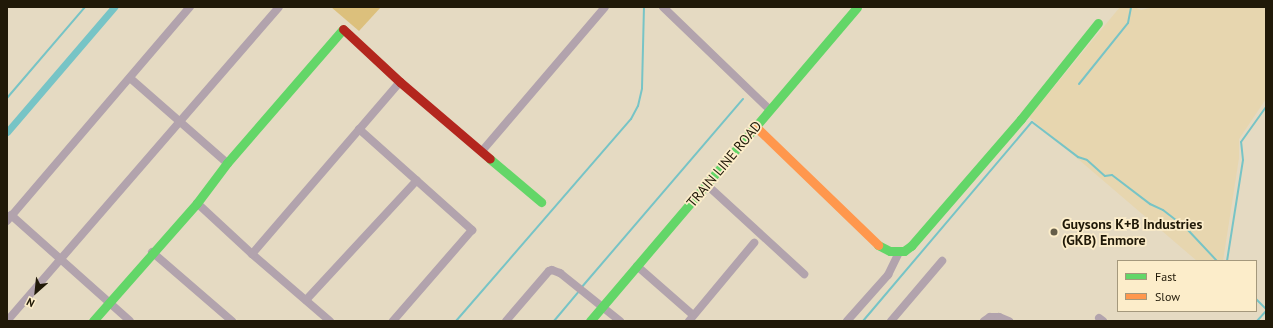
<!DOCTYPE html>
<html>
<head>
<meta charset="utf-8">
<style>
  body { margin:0 }
  #map { position:relative; width:1273px; height:328px; overflow:hidden; background:#e5dac2; font-family:"PT Sans",sans-serif }
  div>[style] { position:absolute }
  .built>* { inset:0; background:#e7d6af }
  .forest>* { inset:0; background:#dcc07c }
  .stream>* { height:2px; margin:-1px; padding:0 1px; transform-origin:1px; border-radius:1px; background:#77c4c6 }
  .canal>* { height:7px; margin:-3.5px; padding:0 3.5px; transform-origin:3.5px; border-radius:3.5px; background:#77c4c6 }
  .street>* { height:8px; margin:-4px; padding:0 4px; transform-origin:4px; border-radius:4px; background:#b2a3ad }
  .fast>* { height:9px; margin:-4.5px; padding:0 4.5px; transform-origin:4.5px; border-radius:4.5px; background:#63d668 }
  .slow>* { height:9px; margin:-4.5px; padding:0 4.5px; transform-origin:4.5px; border-radius:4.5px; background:#ff974d }
  .jam>* { height:9px; margin:-4.5px; padding:0 4.5px; transform-origin:4.5px; border-radius:4.5px; background:#b3261e }
  .dots>* { width:11px; height:11px; translate:-50% -50%; box-sizing:border-box; border:2px solid #fcedca; border-radius:50% }
  span { translate:-50% -50%; white-space:nowrap; text-align:center; line-height:1.15; -webkit-text-stroke:3.5px #fcedca; paint-order:stroke }
  .street-label { font-size:14px; color:#201908 }
  .poi-label { font-size:14px; color:#201908; font-weight:700 }
  .left { translate:0 -50%; text-align:left }
  .frame { position:absolute; inset:0; border:8px solid #201908; pointer-events:none }
  .legend { position:absolute; left:1117px; top:260px; width:140px; height:52px; box-sizing:border-box; background:#fcedca; border:1px solid #a4987c; margin:0; padding:5px 7px; list-style:none; font-size:12px; color:#201908 }
  .legend li { display:flex; align-items:center; gap:8px; height:20px }
  .legend b { width:20px; border:1px solid #a4987c }
  .north { position:absolute; left:16px; top:272px; width:40px; height:40px; -webkit-text-stroke:3px #fcedca; paint-order:stroke; rotate:207deg; font-size:11px; font-weight:700; line-height:16px; text-align:center; color:#201908 }
  .north::after { content:''; display:block; margin:auto; width:14px; height:18px; background:#201908; clip-path:polygon(50% 0,100% 100%,50% 72%,0 100%) }
</style>
</head>
<body>
<div id="map">
  <div class="built">
    <i style="clip-path:polygon(1120px 7px,1134px 7px,1141px 10px,1155px 7px,1266px 7px,1266px 99px,1239px 139px,1239px 158px,1223px 261px,1197px 261px,1029px 117px)"></i>
  </div>
  <div class="forest">
    <i style="clip-path:polygon(331px 7px,381px 7px,359px 31px)"></i>
  </div>
  <div class="stream">
    <i style="left:1079px;top:84px;width:78px;rotate:-51.2deg"></i>
    <i style="left:1128px;top:23px;width:16px;rotate:-79deg"></i>
    <i style="left:7px;top:98px;width:120px;rotate:-49.4deg"></i>
    <i style="left:1227px;top:261px;width:102px;rotate:-81deg"></i>
    <i style="left:1243px;top:160px;width:18px;rotate:-96deg"></i>
    <i style="left:1241px;top:142px;width:43px;rotate:-54.5deg"></i>
    <i style="left:581px;top:288px;width:249px;rotate:-49.4deg"></i>
    <i style="left:1256px;top:299px;width:14px;rotate:45deg"></i>
    <i style="left:456px;top:321px;width:267px;rotate:-49.1deg"></i>
    <i style="left:631px;top:119px;width:15px;rotate:-62deg"></i>
    <i style="left:638px;top:106px;width:18px;rotate:-77deg"></i>
    <i style="left:642px;top:88px;width:81px;rotate:-88.6deg"></i>
    <i style="left:554px;top:321px;width:38px;rotate:-50deg"></i>
    <i style="left:863px;top:321px;width:261px;rotate:-49.7deg"></i>
    <i style="left:1032px;top:122px;width:58px;rotate:37.3deg"></i>
    <i style="left:1078px;top:157px;width:9px;rotate:18deg"></i>
    <i style="left:1087px;top:160px;width:24px;rotate:42deg"></i>
    <i style="left:1105px;top:176px;width:7px;rotate:-8deg"></i>
    <i style="left:1112px;top:175px;width:48px;rotate:37.3deg"></i>
    <i style="left:1150px;top:204px;width:14px;rotate:25deg"></i>
    <i style="left:1163px;top:210px;width:31px;rotate:38deg"></i>
    <i style="left:1187px;top:229px;width:44px;rotate:46.8deg"></i>
    <i style="left:1257px;top:321px;width:13px;rotate:-48deg"></i>
  </div>
  <div class="canal">
    <i style="left:7px;top:132px;width:165px;rotate:-49.4deg"></i>
  </div>
  <div class="street">
    <i style="left:663px;top:7px;width:147px;rotate:43.9deg"></i>
    <i style="left:130px;top:78px;width:129px;rotate:41.2deg"></i>
    <i style="left:359px;top:129px;width:152px;rotate:41.8deg"></i>
    <i style="left:472px;top:230px;width:121px;rotate:131deg"></i>
    <i style="left:482px;top:151px;width:189px;rotate:-49.5deg"></i>
    <i style="left:707px;top:185px;width:132px;rotate:42.5deg"></i>
    <i style="left:197px;top:203px;width:75px;rotate:42.8deg"></i>
    <i style="left:252px;top:254px;width:103px;rotate:40.7deg"></i>
    <i style="left:11px;top:215px;width:159px;rotate:41.7deg"></i>
    <i style="left:7px;top:221px;width:282px;rotate:-49.5deg"></i>
    <i style="left:152px;top:252px;width:106px;rotate:40.8deg"></i>
    <i style="left:252px;top:254px;width:227px;rotate:-49.3deg"></i>
    <i style="left:637px;top:266px;width:74px;rotate:41.2deg"></i>
    <i style="left:306px;top:300px;width:163px;rotate:-47.2deg"></i>
    <i style="left:1099px;top:318px;width:5px;rotate:37deg"></i>
    <i style="left:7px;top:321px;width:415px;rotate:-49.1deg"></i>
    <i style="left:506px;top:321px;width:66px;rotate:-49.3deg"></i>
    <i style="left:549px;top:271px;width:3px;rotate:-18deg"></i>
    <i style="left:552px;top:270px;width:9px;rotate:21deg"></i>
    <i style="left:560px;top:273px;width:77px;rotate:38.7deg"></i>
    <i style="left:689px;top:321px;width:102px;rotate:-50.2deg"></i>
    <i style="left:847px;top:321px;width:62px;rotate:-48.3deg"></i>
    <i style="left:888px;top:275px;width:25px;rotate:-64deg"></i>
    <i style="left:891px;top:321px;width:79px;rotate:-49.6deg"></i>
    <i style="left:984px;top:321px;width:7px;rotate:-34deg"></i>
    <i style="left:990px;top:317px;width:9px"></i>
    <i style="left:999px;top:317px;width:11px;rotate:22deg"></i>
  </div>
  <div class="fast">
    <i style="left:490px;top:159px;width:67px;rotate:40.1deg"></i>
    <i style="left:878px;top:245px;width:13px;rotate:27deg"></i>
    <i style="left:890px;top:251px;width:14px"></i>
    <i style="left:904px;top:251px;width:9px;rotate:-36deg"></i>
    <i style="left:911px;top:246px;width:168px;rotate:-49.1deg"></i>
    <i style="left:1021px;top:119px;width:123px;rotate:-51.3deg"></i>
    <i style="left:93px;top:321px;width:157px;rotate:-48.6deg"></i>
    <i style="left:197px;top:203px;width:50px;rotate:-53.1deg"></i>
    <i style="left:227px;top:163px;width:177px;rotate:-49.1deg"></i>
    <i style="left:590px;top:321px;width:412px;rotate:-49.6deg"></i>
  </div>
  <div class="slow">
    <i style="left:756px;top:127px;width:170px;rotate:44deg"></i>
  </div>
  <div class="jam">
    <i style="left:343px;top:29px;width:78px;rotate:42.9deg"></i>
    <i style="left:400px;top:82px;width:118px;rotate:40.5deg"></i>
  </div>
  <div class="dots">
    <i style="left:1054px;top:232px;background:#655d49"></i>
  </div>
  <div class="street-label">
    <span style="left:724px;top:164px;rotate:-50deg">TRAIN LINE ROAD</span>
  </div>
  <div class="poi-label">
    <span class="left" style="left:1062px;top:232px">Guysons K+B Industries<br>(GKB) Enmore</span>
  </div>
  <div class="frame"></div>
  <ul class="legend">
  <li><b style="height:5px;background:#63d668"></b>Fast</li>
  <li><b style="height:5px;background:#ff974d"></b>Slow</li>
  </ul>
  <div class="north">N</div>
</div>
</body>
</html>
